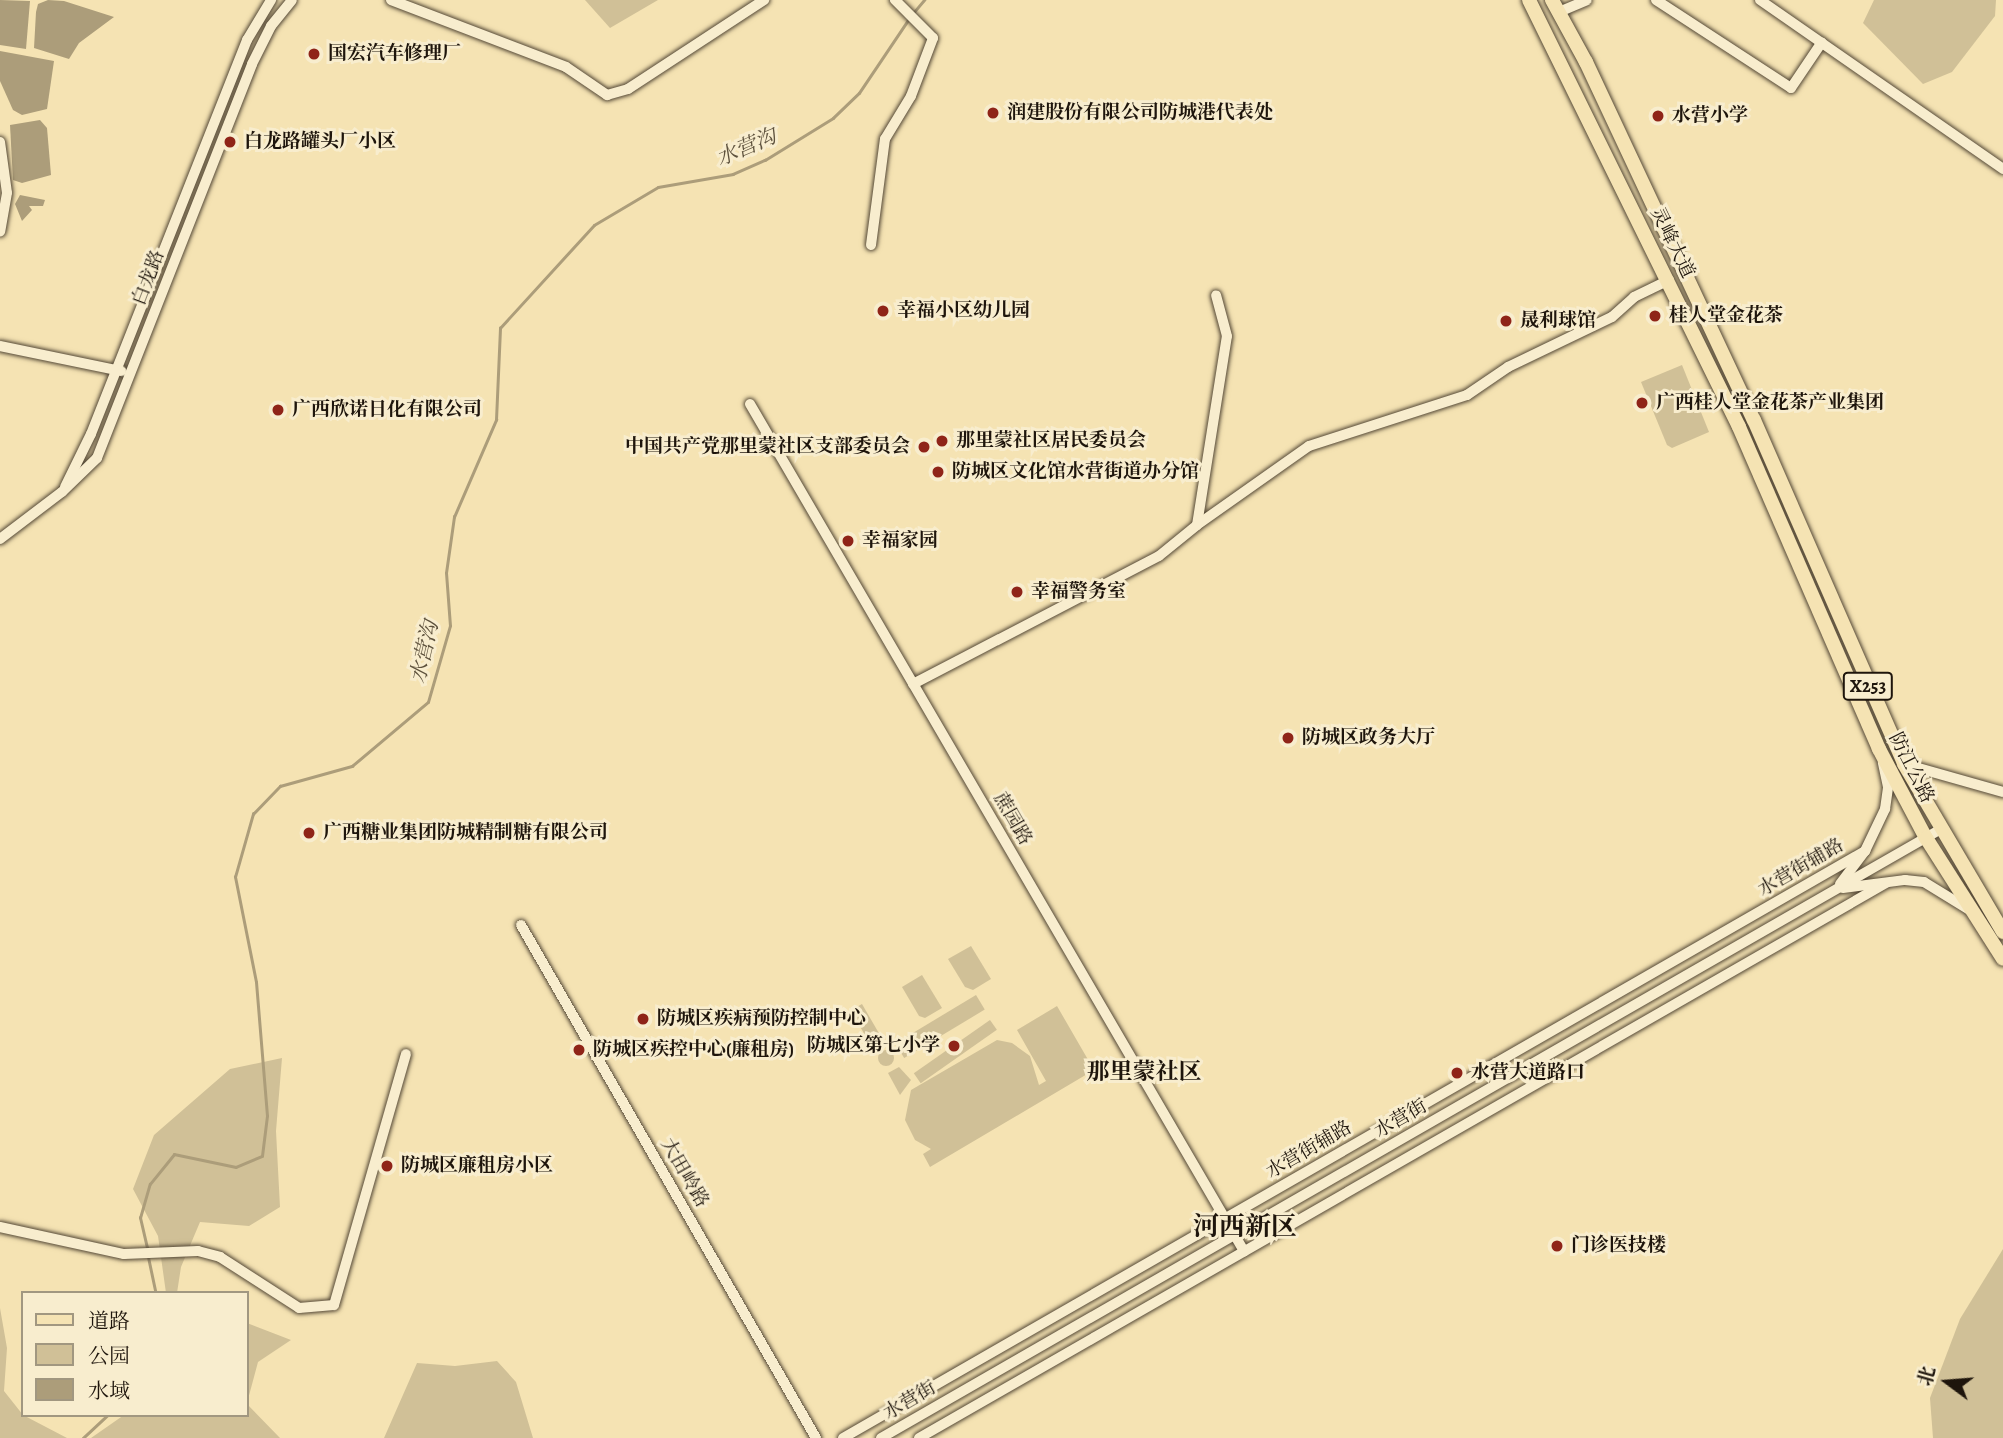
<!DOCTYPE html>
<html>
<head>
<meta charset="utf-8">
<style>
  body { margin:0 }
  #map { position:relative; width:2003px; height:1438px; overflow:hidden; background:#f5e3b3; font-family:Alegreya,"Noto Serif SC",serif }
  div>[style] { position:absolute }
  .green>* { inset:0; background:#d0c097; transform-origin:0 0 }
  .round { border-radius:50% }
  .water>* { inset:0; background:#ac9d7a }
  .stream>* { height:2.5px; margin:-1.25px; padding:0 1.25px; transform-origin:1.25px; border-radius:1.25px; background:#ac9d7a }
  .roads { filter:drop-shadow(0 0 2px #544836) drop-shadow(0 0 2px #544836) }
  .minor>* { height:10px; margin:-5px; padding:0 5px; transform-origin:5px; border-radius:5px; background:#f8edce }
  .major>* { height:14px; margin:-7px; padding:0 7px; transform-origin:7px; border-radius:7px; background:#f5e3b3 }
  .dots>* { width:19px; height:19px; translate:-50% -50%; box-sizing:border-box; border:4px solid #f8edce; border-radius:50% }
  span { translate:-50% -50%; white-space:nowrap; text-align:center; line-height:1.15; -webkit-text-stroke:6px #f8edce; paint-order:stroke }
  .shield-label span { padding:2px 5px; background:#f8edce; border:2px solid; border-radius:5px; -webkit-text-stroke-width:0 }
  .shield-label { font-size:18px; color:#1e150c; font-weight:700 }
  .poi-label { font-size:19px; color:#1e150c; font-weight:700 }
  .left { translate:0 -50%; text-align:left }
  .right { translate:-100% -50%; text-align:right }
  .street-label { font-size:19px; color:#1e150c }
  .water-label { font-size:21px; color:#5e523d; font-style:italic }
  .quarter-label { font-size:23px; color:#1e150c; font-weight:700 }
  .district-label { font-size:26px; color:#1e150c; font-weight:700 }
  .legend { position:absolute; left:21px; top:1291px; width:228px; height:126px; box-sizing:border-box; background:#f8edce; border:2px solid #a19780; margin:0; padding:9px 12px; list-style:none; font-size:21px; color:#1e150c }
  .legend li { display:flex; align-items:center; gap:14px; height:35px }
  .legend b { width:35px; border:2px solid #a19780 }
  .north { position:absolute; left:1912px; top:1347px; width:70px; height:70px; -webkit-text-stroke:5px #f8edce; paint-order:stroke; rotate:286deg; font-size:19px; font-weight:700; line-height:28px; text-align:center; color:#1e150c }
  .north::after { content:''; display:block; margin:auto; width:24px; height:32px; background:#1e150c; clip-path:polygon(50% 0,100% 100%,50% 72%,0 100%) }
</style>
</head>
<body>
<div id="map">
  <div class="green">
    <i style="clip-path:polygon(585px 0,658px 0,610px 28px)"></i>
    <i style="clip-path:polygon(1874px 0,1996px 0,1995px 16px,1952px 72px,1923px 84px,1863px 23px)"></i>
    <i style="clip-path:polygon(1682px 365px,1709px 432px,1672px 448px,1667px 445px,1641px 382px)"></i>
    <i style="clip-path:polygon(971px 946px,991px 979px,973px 990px,965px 987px,948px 959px)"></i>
    <i style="clip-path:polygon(922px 975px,942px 1008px,925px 1018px,919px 1016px,902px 987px)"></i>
    <i style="left:976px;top:995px;width:17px;height:94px;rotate:59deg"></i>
    <i style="left:862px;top:1004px;width:44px;height:13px;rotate:60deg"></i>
    <i style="clip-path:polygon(1057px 1006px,1094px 1070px,930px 1167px,923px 1154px,931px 1149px,915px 1140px,905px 1120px,911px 1090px,997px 1040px,1012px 1043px,1030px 1056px,1039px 1085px,1046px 1081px,1017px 1030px)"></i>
    <i style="left:990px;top:1020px;width:12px;height:93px;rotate:55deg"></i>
    <i class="round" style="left:878px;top:1050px;width:16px;height:16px"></i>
    <i style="clip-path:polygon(282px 1058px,276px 1131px,280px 1207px,249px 1226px,200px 1222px,181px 1267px,177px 1293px,166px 1293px,158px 1236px,133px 1189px,154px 1135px,230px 1069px)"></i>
    <i style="clip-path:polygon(899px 1067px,911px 1080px,900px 1095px,888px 1073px)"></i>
    <i style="clip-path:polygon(2003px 1249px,2003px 1438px,1933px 1438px,1930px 1398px,1960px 1319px)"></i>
    <i style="clip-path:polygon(0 1308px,7px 1348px,4px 1391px,23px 1415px,67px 1438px,0 1438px)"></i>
    <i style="clip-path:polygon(247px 1323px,291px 1340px,258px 1362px,247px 1403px)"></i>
    <i style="clip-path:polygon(497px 1361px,516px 1382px,533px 1438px,384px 1438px,417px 1363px,455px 1366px)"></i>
    <i style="clip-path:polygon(247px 1404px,280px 1438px,91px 1438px,124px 1415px,247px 1415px)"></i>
  </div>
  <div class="water">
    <i style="clip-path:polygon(0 0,30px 1px,26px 49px,0 45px)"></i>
    <i style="clip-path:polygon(48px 0,64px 1px,114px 17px,79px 43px,69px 59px,34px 48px,36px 12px,38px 4px)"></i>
    <i style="clip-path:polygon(0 51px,54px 61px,47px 109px,22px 115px,13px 110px,0 81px)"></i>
    <i style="clip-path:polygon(40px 120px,47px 128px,51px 175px,22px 183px,13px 180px,10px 125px)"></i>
    <i style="clip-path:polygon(20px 195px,45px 200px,43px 206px,29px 206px,32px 210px,22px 221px,15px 204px)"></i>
  </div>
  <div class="stream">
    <i style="left:914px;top:12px;width:16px;rotate:-50deg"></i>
    <i style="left:147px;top:1248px;width:31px;rotate:-103deg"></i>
    <i style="left:140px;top:1218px;width:35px;rotate:-74deg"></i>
    <i style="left:150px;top:1184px;width:38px;rotate:-51deg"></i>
    <i style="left:174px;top:1154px;width:63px;rotate:11.8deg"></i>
    <i style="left:236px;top:1167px;width:28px;rotate:-23deg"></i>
    <i style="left:262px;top:1156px;width:40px;rotate:-82.9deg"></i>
    <i style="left:267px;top:1116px;width:134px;rotate:-94.7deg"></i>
    <i style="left:256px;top:982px;width:107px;rotate:-101.3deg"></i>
    <i style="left:235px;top:877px;width:66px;rotate:-74.1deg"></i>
    <i style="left:253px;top:814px;width:39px;rotate:-46deg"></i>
    <i style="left:280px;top:786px;width:75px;rotate:-15.5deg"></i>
    <i style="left:352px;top:766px;width:99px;rotate:-40.1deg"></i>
    <i style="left:428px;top:702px;width:79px;rotate:-73.9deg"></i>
    <i style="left:450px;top:626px;width:53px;rotate:-94.3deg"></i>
    <i style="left:446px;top:573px;width:57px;rotate:-81.9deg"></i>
    <i style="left:454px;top:517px;width:106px;rotate:-66.6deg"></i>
    <i style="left:496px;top:420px;width:92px;rotate:-87.5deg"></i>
    <i style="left:500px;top:328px;width:139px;rotate:-47.6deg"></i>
    <i style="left:594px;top:225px;width:74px;rotate:-30.7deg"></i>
    <i style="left:658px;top:187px;width:76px;rotate:-9.8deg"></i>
    <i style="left:733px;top:174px;width:35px;rotate:-24deg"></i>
    <i style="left:765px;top:160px;width:80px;rotate:-31.7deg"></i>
    <i style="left:833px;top:118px;width:36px;rotate:-44deg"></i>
    <i style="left:859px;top:93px;width:92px;rotate:-56.1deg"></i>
    <i style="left:148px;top:1255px;width:39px;rotate:78deg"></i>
    <i style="left:83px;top:1438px;width:34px;rotate:-43deg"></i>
  </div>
  <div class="roads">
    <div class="minor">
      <i style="left:391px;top:0;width:187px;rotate:20.9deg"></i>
      <i style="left:566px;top:67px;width:50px;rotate:34.3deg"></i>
      <i style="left:607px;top:95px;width:22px;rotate:-16deg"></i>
      <i style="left:628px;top:89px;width:163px;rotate:-33.2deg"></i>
      <i style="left:1656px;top:0;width:161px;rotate:33.1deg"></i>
      <i style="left:1791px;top:88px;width:55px;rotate:-56deg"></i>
      <i style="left:1760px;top:0;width:296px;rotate:34.8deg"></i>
      <i style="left:1559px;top:12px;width:30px;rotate:-23deg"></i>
      <i style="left:0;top:142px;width:51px;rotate:82.2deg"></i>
      <i style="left:7px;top:193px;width:39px;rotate:100deg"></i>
      <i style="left:871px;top:245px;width:107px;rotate:-82.5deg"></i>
      <i style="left:885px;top:139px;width:50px;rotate:-58.8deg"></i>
      <i style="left:911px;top:96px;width:62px;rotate:-69.2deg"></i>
      <i style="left:933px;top:38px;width:54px;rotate:-135deg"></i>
      <i style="left:0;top:346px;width:124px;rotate:11.7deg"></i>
      <i style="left:750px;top:404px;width:981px;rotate:59.75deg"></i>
      <i style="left:65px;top:487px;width:59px;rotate:-63.9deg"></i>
      <i style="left:91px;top:434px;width:424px;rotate:-68.4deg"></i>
      <i style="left:247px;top:40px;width:47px;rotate:-59deg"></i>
      <i style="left:1197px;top:525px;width:137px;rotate:-35.2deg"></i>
      <i style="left:1309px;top:446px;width:166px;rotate:-17.9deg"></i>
      <i style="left:1467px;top:395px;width:50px;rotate:-34.3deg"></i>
      <i style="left:1508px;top:367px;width:115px;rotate:-25.7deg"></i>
      <i style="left:1612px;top:317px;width:30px;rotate:-42deg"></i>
      <i style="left:1634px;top:297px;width:39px;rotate:-26deg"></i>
      <i style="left:0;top:539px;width:78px;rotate:-37.2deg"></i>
      <i style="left:62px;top:492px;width:49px;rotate:-44.2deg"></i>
      <i style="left:97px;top:458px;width:423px;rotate:-68.5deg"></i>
      <i style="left:252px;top:64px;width:42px;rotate:-63.4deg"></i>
      <i style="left:271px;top:26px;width:33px;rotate:-51deg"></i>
      <i style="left:913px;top:684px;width:277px;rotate:-27.5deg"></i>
      <i style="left:1159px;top:556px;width:49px;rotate:-39.2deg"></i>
      <i style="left:1197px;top:525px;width:191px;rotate:-81deg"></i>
      <i style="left:1227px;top:336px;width:42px;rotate:-105deg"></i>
      <i style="left:1904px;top:764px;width:103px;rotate:15.8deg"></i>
      <i style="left:1840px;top:884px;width:41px;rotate:-52.9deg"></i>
      <i style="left:1865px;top:851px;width:47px;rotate:-64.5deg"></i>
      <i style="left:1885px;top:809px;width:22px;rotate:-82deg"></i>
      <i style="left:1888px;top:787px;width:25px;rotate:-102deg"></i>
      <i style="left:1843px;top:888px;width:63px;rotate:-7.4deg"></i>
      <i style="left:1905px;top:880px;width:19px;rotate:6deg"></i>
      <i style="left:1924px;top:882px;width:52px;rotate:31.5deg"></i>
      <i style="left:521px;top:925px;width:592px;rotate:60.1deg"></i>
      <i style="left:0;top:1227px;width:127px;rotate:12.3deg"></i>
      <i style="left:124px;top:1254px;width:74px;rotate:-2.3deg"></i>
      <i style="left:198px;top:1251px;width:23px;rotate:15deg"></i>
      <i style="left:220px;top:1257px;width:94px;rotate:32.8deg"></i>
      <i style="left:299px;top:1308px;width:35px;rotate:-5deg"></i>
      <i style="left:334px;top:1305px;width:261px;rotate:-74deg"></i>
      <i style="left:843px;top:1438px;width:1179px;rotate:-29.87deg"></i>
      <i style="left:881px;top:1438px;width:1220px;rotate:-29.88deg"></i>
      <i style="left:919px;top:1438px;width:1115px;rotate:-29.85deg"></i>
    </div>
    <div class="major">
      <i style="left:1529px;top:0;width:476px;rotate:63.8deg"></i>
      <i style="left:1739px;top:427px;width:351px;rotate:66.5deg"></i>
      <i style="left:1879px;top:749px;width:101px;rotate:62.2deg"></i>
      <i style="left:1926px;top:838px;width:143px;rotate:57.5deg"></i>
      <i style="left:1552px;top:0;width:71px;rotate:61.3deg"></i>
      <i style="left:1586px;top:62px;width:395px;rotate:64.9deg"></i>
      <i style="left:1754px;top:420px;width:375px;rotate:66.4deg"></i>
      <i style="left:1904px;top:764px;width:195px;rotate:59.5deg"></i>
    </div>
  </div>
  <div class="dots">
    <i style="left:314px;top:54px;background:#8f2418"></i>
    <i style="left:993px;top:113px;background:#8f2418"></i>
    <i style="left:1658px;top:116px;background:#8f2418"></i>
    <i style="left:230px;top:142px;background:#8f2418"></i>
    <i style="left:883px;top:311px;background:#8f2418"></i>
    <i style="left:1655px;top:316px;background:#8f2418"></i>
    <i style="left:1506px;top:321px;background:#8f2418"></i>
    <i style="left:1642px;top:403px;background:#8f2418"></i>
    <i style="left:278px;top:410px;background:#8f2418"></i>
    <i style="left:942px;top:441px;background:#8f2418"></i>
    <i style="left:924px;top:447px;background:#8f2418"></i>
    <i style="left:938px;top:472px;background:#8f2418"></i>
    <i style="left:848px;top:541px;background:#8f2418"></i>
    <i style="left:1017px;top:592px;background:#8f2418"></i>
    <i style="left:1288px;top:738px;background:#8f2418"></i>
    <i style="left:309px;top:833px;background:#8f2418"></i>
    <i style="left:643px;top:1019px;background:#8f2418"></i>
    <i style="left:954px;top:1046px;background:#8f2418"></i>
    <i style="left:579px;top:1050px;background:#8f2418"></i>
    <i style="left:1457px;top:1073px;background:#8f2418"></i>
    <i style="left:387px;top:1166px;background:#8f2418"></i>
    <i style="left:1557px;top:1246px;background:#8f2418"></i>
  </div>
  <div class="shield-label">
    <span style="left:1868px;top:686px">X253</span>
  </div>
  <div class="poi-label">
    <span class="left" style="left:328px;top:54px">国宏汽车修理厂</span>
    <span class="left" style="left:1007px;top:113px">润建股份有限公司防城港代表处</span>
    <span class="left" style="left:1672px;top:116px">水营小学</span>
    <span class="left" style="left:244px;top:142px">白龙路罐头厂小区</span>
    <span class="left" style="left:897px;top:311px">幸福小区幼儿园</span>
    <span class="left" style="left:1669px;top:316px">桂人堂金花茶</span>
    <span class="left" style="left:1520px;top:321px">晟利球馆</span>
    <span class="left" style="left:1656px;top:403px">广西桂人堂金花茶产业集团</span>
    <span class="left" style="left:292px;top:410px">广西欣诺日化有限公司</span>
    <span class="left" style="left:956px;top:441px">那里蒙社区居民委员会</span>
    <span class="right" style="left:910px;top:447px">中国共产党那里蒙社区支部委员会</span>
    <span class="left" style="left:952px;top:472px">防城区文化馆水营街道办分馆</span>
    <span class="left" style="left:862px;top:541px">幸福家园</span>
    <span class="left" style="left:1031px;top:592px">幸福警务室</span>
    <span class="left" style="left:1302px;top:738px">防城区政务大厅</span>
    <span class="left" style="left:323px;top:833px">广西糖业集团防城精制糖有限公司</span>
    <span class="left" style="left:657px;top:1019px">防城区疾病预防控制中心</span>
    <span class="right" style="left:940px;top:1046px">防城区第七小学</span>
    <span class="left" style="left:593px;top:1050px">防城区疾控中心(廉租房)</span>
    <span class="left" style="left:1471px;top:1073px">水营大道路口</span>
    <span class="left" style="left:401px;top:1166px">防城区廉租房小区</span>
    <span class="left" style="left:1571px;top:1246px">门诊医技楼</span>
  </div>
  <div class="street-label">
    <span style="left:1672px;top:243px;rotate:64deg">灵峰大道</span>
    <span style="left:149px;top:278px;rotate:-69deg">白龙路</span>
    <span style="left:1911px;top:768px;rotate:63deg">防江公路</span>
    <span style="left:1012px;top:819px;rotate:60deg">蔗园路</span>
    <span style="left:1801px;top:868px;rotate:-30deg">水营街辅路</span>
    <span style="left:1401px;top:1119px;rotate:-30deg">水营街</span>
    <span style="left:1309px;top:1150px;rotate:-30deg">水营街辅路</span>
    <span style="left:684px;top:1173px;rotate:60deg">大田岭路</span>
    <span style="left:910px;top:1401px;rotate:-30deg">水营街</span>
  </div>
  <div class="water-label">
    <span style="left:746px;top:147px;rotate:-23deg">水营沟</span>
    <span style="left:424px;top:652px;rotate:-77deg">水营沟</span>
  </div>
  <div class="quarter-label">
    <span style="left:1144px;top:1072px">那里蒙社区</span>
  </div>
  <div class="district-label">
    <span style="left:1245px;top:1227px">河西新区</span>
  </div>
  <ul class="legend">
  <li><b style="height:9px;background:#f5e3b3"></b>道路</li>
  <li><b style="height:19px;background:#d0c097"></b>公园</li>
  <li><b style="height:19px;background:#ac9d7a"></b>水域</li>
  </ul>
  <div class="north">北</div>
</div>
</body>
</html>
